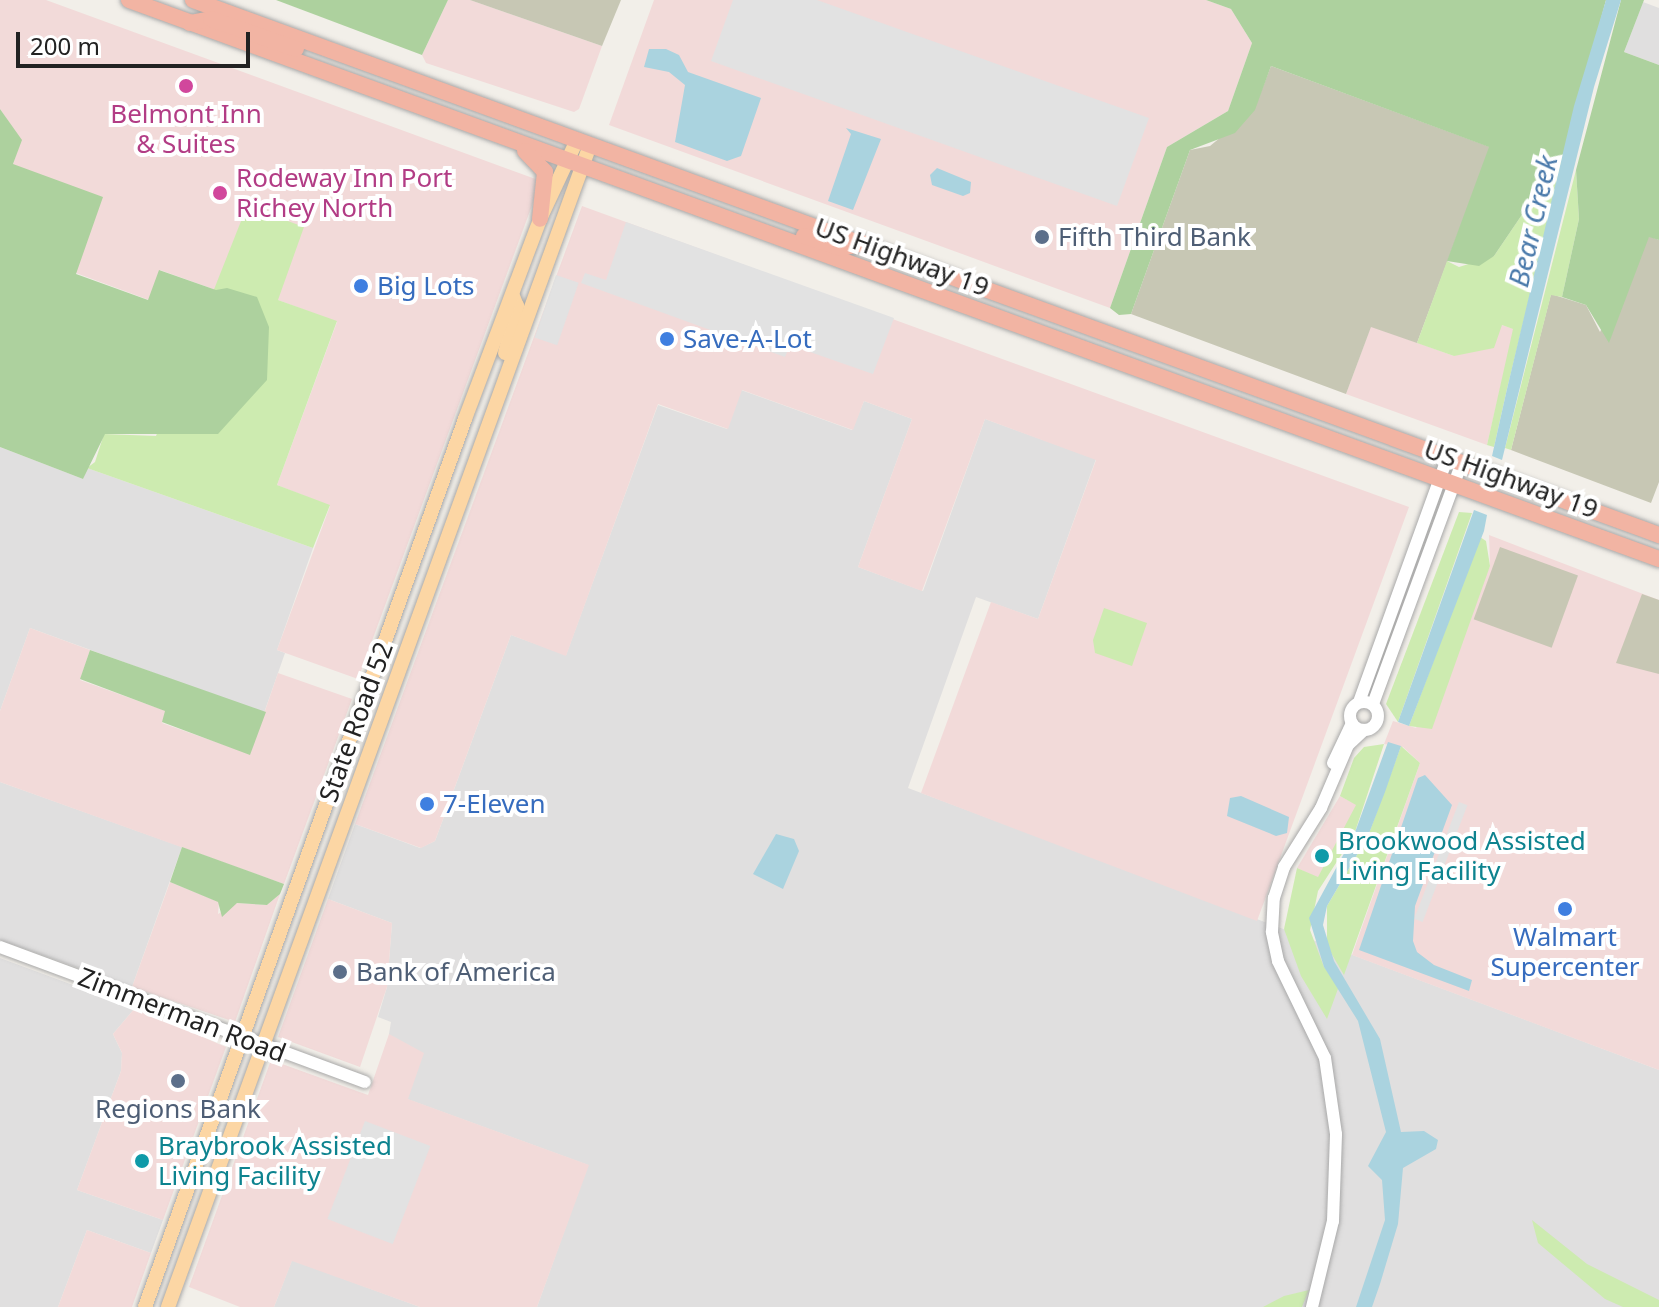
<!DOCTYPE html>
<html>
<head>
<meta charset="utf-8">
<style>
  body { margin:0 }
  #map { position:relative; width:1659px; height:1307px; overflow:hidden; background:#f2efe9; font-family:"Noto Sans",sans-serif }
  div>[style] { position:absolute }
  .residential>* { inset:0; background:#e0dfdf }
  .commercial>* { inset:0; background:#f2dad9 }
  .construction>* { inset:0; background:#c7c7b4; transform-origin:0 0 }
  .grass>* { inset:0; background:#cdebb0 }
  .forest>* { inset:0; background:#add19e }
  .parking>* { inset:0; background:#e2e2e2; transform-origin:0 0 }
  .water>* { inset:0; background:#aad3df }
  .roads { filter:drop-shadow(0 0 2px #a9a9a9) drop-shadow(0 0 2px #a9a9a9) }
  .tertiary>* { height:12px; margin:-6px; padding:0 6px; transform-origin:6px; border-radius:6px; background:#fff }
  .tertiary>.ring { margin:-6px; padding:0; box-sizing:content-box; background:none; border:12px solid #fff; border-radius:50% }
  .primary>* { height:14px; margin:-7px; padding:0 7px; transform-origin:7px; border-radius:7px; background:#fcd6a4 }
  .trunk>* { height:16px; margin:-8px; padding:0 8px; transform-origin:8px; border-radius:8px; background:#f2b4a3 }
  .dots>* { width:22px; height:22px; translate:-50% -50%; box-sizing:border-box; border:4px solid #fff; border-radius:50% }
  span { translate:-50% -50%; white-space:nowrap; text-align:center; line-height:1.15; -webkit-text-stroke:8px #fff; paint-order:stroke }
  .hotel-label { font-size:26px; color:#b23c85 }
  .left { translate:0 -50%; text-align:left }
  .service-label { font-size:26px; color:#4e5e75 }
  .street-label { font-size:26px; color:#222 }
  .shop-label { font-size:26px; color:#366cbe }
  .culture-label { font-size:26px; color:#0d838f }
  .water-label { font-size:28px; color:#4a7aab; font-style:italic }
  .scale { position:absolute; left:16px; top:32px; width:234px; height:36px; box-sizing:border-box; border:4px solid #222; border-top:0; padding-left:10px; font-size:24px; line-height:28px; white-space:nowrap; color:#222; -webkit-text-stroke:6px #fff; paint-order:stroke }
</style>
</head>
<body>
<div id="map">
  <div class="residential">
    <i style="clip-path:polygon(1643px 2px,1659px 8px,1659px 65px,1624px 52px)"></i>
    <i style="clip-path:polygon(741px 390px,852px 430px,864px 401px,912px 419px,858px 567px,923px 591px,985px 419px,1096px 459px,1038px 619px,976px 597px,908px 788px,1659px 1070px,1659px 1307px,537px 1307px,588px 1165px,407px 1099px,389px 1034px,391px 1022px,378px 1017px,387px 987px,392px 923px,328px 899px,355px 824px,420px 848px,435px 841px,511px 635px,566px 655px,658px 405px,727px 429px)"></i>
    <i style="clip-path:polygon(0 447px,83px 479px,87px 468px,313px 548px,277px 650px,285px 653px,264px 713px,30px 628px,0 711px)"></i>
    <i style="clip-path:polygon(0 782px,182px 847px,132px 987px,0 940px)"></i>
    <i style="clip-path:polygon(0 958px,135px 1008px,113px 1034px,122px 1053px,121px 1071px,77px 1190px,163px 1220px,151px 1253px,87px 1230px,58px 1307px,0 1307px)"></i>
    <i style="clip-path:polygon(292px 1260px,420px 1307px,274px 1307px)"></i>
  </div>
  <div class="commercial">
    <i style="clip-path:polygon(0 0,46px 0,541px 181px,358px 679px,277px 650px,330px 506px,277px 485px,337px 322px,278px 300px,247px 207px,216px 290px,160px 270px,149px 300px,76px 273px,13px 164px,21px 140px,0 109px)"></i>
    <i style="clip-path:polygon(448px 0,470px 0,602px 46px,579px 109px,574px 112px,426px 63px,422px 55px)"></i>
    <i style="clip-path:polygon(654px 0,1206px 0,1231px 9px,1252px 43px,1228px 111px,1167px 147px,1110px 308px,609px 125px)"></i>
    <i style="clip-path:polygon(582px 206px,1409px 507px,1257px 921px,921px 793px,991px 602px,1038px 619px,1096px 460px,985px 419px,922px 591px,858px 567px,912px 419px,864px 401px,853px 430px,742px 390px,728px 429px,658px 404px,566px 656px,511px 635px,435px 841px,421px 848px,355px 824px)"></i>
    <i style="clip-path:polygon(1502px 325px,1514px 329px,1487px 445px,1346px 394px,1371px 326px,1454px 356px)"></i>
    <i style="clip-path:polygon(1489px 535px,1659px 600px,1659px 1070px,1352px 955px,1420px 763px,1403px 747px,1384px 744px,1393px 721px,1416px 728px,1490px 566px)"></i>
    <i style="clip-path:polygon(30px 628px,90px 650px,80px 680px,166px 711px,162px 723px,250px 754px,278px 673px,352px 699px,284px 884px,0 782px,0 711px)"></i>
    <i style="clip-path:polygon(1340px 796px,1357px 805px,1318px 878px,1297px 868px)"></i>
    <i style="clip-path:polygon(170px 882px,219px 902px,218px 914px,237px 903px,267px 905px,280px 894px,235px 1022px,132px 987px)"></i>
    <i style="clip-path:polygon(328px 899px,392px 923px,387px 987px,360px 1067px,278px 1037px)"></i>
    <i style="clip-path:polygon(135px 1008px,226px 1047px,163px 1220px,77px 1190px,121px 1071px,122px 1053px,113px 1034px)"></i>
    <i style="clip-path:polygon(389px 1034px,424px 1053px,408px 1099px,589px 1165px,537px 1307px,420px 1307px,292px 1261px,274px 1307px,240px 1307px,189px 1287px,271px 1060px,368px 1095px)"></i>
    <i style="clip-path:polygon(87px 1230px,151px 1253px,132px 1307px,58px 1307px)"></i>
  </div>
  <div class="construction">
    <i style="clip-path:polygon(470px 0,621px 0,602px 46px)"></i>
    <i style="clip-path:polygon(1271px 66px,1490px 147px,1417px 343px,1371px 327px,1346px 394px,1131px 314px,1190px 150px,1210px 146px,1254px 110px)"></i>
    <i style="clip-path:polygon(1649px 236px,1659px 240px,1659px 482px,1651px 503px,1511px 450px,1551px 294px,1586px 305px,1600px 332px)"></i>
    <i style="left:1500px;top:547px;width:83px;height:77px;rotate:20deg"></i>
    <i style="clip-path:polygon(1642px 594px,1659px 600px,1659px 674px,1616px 663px)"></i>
  </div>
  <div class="grass">
    <i style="clip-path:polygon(1565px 151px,1507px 389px,1494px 447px,1487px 445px,1513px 329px,1502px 325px,1494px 348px,1454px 356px,1417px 343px,1447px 261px,1459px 267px,1494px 256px)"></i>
    <i style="clip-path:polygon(1576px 170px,1579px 219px,1562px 297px,1551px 295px,1511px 450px,1505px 448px)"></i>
    <i style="clip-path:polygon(247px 206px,304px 227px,278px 300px,337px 321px,277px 485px,330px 505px,313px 548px,87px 468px,95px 462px,104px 434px,156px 436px)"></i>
    <i style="clip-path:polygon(1459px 512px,1472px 513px,1398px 722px,1386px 704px)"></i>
    <i style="clip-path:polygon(1480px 537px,1486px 541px,1490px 566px,1432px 729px,1409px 726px)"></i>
    <i style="clip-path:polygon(1104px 608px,1147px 623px,1132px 666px,1095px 653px,1093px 640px)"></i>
    <i style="clip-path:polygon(1384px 744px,1354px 835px,1318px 891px,1310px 930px,1324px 967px,1339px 986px,1327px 1019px,1301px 976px,1284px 929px,1297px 868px,1318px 877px,1356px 805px,1340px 796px,1354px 758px,1364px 747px)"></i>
    <i style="clip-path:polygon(1401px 746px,1420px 763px,1344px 975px,1327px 946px,1327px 906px,1368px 836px)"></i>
    <i style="clip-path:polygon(1532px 1220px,1587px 1264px,1659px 1300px,1659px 1307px,1623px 1307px,1605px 1299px,1538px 1243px)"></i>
    <i style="clip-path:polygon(1309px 1290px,1302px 1307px,1263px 1307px,1284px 1296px)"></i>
  </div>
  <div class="forest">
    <i style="clip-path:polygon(276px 0,448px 0,422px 55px)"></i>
    <i style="clip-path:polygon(1206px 0,1606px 0,1565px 151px,1494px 256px,1479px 266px,1447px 261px,1489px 147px,1271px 66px,1255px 110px,1235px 133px,1190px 150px,1131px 314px,1119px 315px,1110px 308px,1167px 147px,1228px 111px,1252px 43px,1231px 9px)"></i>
    <i style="clip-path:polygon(1621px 0,1644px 0,1624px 52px,1659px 65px,1659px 240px,1649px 237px,1609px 343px,1586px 305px,1562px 297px,1579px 219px,1576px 170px)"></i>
    <i style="clip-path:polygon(0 109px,22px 140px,13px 164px,103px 197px,76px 274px,148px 300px,159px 270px,216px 290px,227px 288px,257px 297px,269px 327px,267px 380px,218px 434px,105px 434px,83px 479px,0 447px)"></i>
    <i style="clip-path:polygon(90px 650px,266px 712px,250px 755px,162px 722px,165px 711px,80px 679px)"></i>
    <i style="clip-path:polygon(182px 847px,284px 884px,280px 894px,267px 905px,237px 903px,222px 917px,218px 902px,170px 882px)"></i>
  </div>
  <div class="parking">
    <i style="clip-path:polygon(733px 0,817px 0,1149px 118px,1117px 206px,711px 61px)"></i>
    <i style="clip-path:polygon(626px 222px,894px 318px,873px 374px,790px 345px,785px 357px,581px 283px,585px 273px,606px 280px)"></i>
    <i style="left:556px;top:275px;width:24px;height:66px;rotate:19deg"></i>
    <i style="left:1459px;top:802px;width:9px;height:125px;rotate:21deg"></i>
    <i style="left:365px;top:1121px;width:70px;height:105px;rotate:21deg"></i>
  </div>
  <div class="water">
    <i style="clip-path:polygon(1606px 0,1621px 0,1594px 87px,1502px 460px,1492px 456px,1507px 389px,1574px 106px)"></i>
    <i style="clip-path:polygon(649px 49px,666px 49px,679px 55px,688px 72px,761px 98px,741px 156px,727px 161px,675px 142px,685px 85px,669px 72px,644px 67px)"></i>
    <i style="clip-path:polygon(846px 128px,881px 139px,853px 210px,828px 201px,851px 134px)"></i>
    <i style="clip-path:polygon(937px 168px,971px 182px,970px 193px,963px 196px,932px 185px,930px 175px)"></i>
    <i style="clip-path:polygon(1474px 510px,1487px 515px,1484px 531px,1409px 726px,1398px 722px)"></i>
    <i style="clip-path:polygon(1388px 742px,1401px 746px,1385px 792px,1368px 836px,1327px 906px,1323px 925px,1334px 961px,1380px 1039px,1401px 1132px,1424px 1131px,1438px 1140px,1436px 1149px,1403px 1168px,1398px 1224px,1380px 1284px,1372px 1307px,1356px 1307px,1385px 1220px,1382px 1180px,1368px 1166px,1386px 1132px,1358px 1021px,1324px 967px,1309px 918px,1354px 835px)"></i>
    <i style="clip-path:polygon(1425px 775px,1452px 805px,1415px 906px,1413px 941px,1417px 952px,1434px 965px,1472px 980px,1469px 991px,1359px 950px,1418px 778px)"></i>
    <i style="clip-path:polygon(1241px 796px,1289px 817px,1287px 833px,1276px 836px,1227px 816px,1230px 798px)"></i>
    <i style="clip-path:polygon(776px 834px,794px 839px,799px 851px,783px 889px,753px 874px)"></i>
  </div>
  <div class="roads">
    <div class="tertiary">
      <i class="ring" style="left:1350px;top:702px;width:16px;height:16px"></i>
      <i style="left:1359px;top:702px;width:262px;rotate:-70.1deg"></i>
      <i style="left:1373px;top:704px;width:258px;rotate:-69.8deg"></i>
      <i style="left:1333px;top:763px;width:44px;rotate:-64.6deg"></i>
      <i style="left:0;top:947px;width:389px;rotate:20.3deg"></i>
      <i style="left:1312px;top:1307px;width:89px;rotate:-76.3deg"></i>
      <i style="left:1333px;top:1221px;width:87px;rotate:-88deg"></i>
      <i style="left:1336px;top:1134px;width:77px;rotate:-98.2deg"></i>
      <i style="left:1325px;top:1058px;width:108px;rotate:-115.9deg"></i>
      <i style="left:1278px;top:961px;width:30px;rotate:-102deg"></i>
      <i style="left:1272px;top:932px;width:34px;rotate:-87deg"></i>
      <i style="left:1274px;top:898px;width:33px;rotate:-72deg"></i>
      <i style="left:1284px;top:867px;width:70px;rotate:-57.9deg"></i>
      <i style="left:1321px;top:808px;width:69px;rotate:-66.8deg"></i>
      <i style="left:1348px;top:745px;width:22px;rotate:-43deg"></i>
    </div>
    <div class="primary">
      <i style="left:505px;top:353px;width:49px;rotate:-75.7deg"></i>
      <i style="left:517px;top:306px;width:11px;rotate:-112deg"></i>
      <i style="left:145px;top:1307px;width:944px;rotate:-70.18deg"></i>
      <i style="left:465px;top:419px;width:214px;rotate:-69.4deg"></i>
      <i style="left:540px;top:219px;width:87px;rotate:-64.9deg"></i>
      <i style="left:168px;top:1307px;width:1236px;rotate:-70.04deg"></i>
    </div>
    <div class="trunk">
      <i style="left:129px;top:0;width:1629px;rotate:20.07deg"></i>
      <i style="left:193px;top:0;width:1561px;rotate:20.05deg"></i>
      <i style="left:190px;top:23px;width:21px;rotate:-11deg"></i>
      <i style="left:211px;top:19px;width:90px;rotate:19.4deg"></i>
      <i style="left:525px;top:151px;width:29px;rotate:46deg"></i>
      <i style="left:545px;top:172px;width:47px;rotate:96.1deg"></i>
      <i style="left:804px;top:236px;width:40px;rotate:18deg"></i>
      <i style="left:842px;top:248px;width:21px;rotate:-14deg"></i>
    </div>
  </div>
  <div class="dots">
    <i style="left:186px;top:86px;background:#d1479c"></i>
    <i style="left:220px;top:193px;background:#d1479c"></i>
    <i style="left:1042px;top:237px;background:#5c6f8a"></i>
    <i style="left:361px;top:286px;background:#3f7fe0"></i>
    <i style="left:667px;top:339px;background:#3f7fe0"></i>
    <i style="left:427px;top:804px;background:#3f7fe0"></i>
    <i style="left:1322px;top:856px;background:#0f9aa8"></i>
    <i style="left:1565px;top:909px;background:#3f7fe0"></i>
    <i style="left:340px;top:972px;background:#5c6f8a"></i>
    <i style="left:178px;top:1081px;background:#5c6f8a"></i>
    <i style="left:142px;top:1161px;background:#0f9aa8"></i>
  </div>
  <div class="hotel-label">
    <span style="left:186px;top:129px">Belmont Inn<br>&amp; Suites</span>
    <span class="left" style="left:236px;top:193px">Rodeway Inn Port<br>Richey North</span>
  </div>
  <div class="service-label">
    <span class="left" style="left:1058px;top:237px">Fifth Third Bank</span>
    <span class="left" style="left:356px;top:972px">Bank of America</span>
    <span style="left:178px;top:1109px">Regions Bank</span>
  </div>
  <div class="street-label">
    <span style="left:902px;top:257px;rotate:20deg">US Highway 19</span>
    <span style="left:1511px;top:479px;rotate:20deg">US Highway 19</span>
    <span style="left:356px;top:722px;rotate:-70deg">State Road 52</span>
    <span style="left:182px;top:1015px;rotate:21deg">Zimmerman Road</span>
  </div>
  <div class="shop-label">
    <span class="left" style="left:377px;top:286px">Big Lots</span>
    <span class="left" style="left:683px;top:339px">Save-A-Lot</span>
    <span class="left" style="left:443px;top:804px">7-Eleven</span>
    <span style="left:1565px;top:952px">Walmart<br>Supercenter</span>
  </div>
  <div class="culture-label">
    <span class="left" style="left:1338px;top:856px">Brookwood Assisted<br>Living Facility</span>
    <span class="left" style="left:158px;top:1161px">Braybrook Assisted<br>Living Facility</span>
  </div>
  <div class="water-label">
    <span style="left:1532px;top:221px;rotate:-77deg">Bear Creek</span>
  </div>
  <div class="scale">200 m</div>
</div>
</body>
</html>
